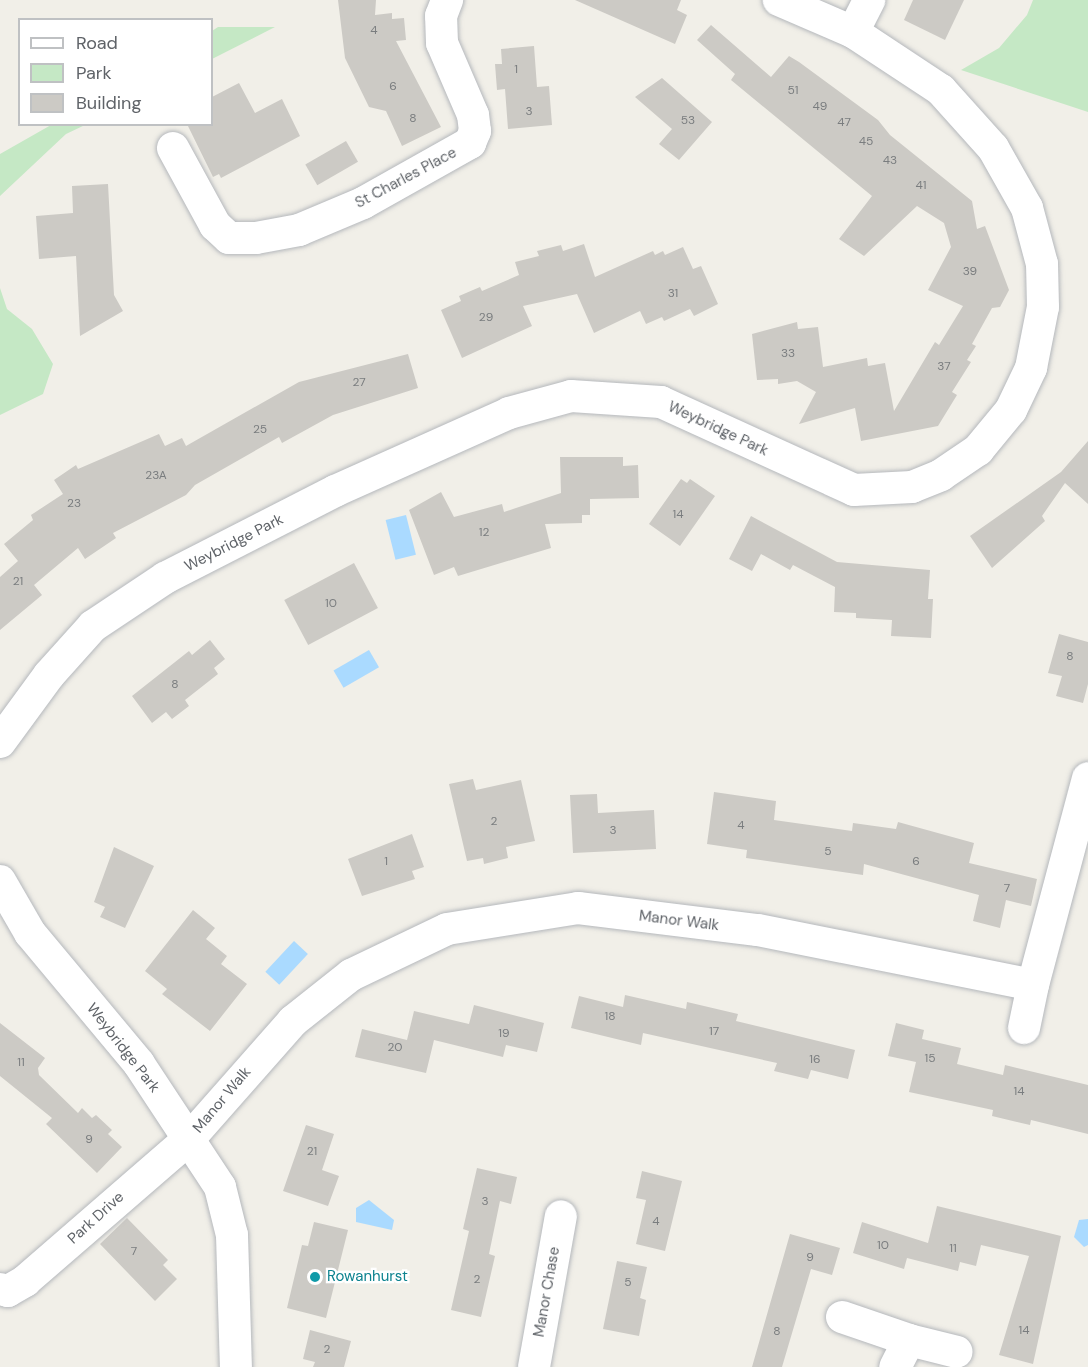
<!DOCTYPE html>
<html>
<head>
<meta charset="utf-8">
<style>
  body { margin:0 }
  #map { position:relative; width:1088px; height:1367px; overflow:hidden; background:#f1efe8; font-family:"DM Sans",sans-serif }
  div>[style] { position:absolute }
  .green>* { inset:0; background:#c5e8c5 }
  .water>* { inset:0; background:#aadaff; transform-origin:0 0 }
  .building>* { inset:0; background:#cccac5; transform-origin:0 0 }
  .roads { filter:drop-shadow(0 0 2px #b5b8bc) drop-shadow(0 0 2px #b5b8bc) }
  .street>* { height:32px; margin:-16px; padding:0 16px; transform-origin:16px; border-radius:16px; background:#fff }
  .dots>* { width:16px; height:16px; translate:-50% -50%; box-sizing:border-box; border:3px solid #fff; border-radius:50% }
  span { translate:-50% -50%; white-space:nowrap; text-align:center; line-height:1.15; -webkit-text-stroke:4.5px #fff; paint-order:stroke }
  .number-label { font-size:12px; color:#7a7d7f }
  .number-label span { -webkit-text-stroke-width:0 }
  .street-label { font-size:15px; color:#5f6368 }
  .culture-label { font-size:15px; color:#0d838f }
  .left { translate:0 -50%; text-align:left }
  .legend { position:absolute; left:18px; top:18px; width:195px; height:108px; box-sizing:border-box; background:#fff; border:2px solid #bfc1c3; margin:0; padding:8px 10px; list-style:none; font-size:18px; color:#5f6368 }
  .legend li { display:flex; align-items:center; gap:12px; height:30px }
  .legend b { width:30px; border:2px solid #bfc1c3 }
</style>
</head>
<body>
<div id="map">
  <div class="green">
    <i style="clip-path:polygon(1033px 0,1088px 0,1088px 112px,961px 70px,999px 48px,1027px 15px)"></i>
    <i style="clip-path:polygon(218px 27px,275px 27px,212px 59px,212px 31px)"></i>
    <i style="clip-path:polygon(51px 125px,85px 125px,66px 134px,0 196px,0 154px)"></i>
    <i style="clip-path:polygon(0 288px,7px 309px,32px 329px,53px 364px,43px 394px,0 415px)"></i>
  </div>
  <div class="water">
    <i style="left:406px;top:515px;width:41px;height:21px;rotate:76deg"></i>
    <i style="left:369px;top:650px;width:20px;height:41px;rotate:60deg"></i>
    <i style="left:294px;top:941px;width:19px;height:42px;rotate:43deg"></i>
    <i style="clip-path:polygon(369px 1200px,394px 1220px,392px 1230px,356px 1222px,356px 1208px)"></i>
    <i style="clip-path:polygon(1088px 1219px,1088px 1245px,1084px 1247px,1074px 1237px,1079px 1220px)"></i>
  </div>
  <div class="building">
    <i style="clip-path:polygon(338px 0,376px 0,375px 15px,392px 13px,392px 19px,404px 18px,406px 40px,396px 41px,441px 127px,402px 146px,386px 111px,369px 107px,345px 58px)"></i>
    <i style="clip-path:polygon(575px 0,681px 0,677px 10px,687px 15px,675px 44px)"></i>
    <i style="clip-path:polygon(913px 0,964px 0,945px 40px,904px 20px)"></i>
    <i style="clip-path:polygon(711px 25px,771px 77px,789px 56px,799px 62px,878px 120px,890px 135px,972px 201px,977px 229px,985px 226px,1009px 290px,1000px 307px,992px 308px,972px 344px,976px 346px,967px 360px,971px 362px,952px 392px,957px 395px,938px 426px,861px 441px,855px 408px,799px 424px,816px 392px,797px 381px,778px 384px,778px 379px,757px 380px,752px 334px,797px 322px,798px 329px,818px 327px,823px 367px,867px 358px,868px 366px,885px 363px,894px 411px,935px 342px,939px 345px,963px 306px,928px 290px,951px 247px,944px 223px,917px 206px,864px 256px,839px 239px,872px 196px,731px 80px,735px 74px,697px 40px)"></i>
    <i style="clip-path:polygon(534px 46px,537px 87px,549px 86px,552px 125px,508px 129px,505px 89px,497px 90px,495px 64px,502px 64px,501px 49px)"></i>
    <i style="clip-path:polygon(662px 78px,712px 122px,679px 160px,659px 144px,672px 129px,635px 97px)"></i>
    <i style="clip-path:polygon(239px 83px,255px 113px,282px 99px,300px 136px,221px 178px,219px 174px,213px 177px,187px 124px,212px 124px,212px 97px)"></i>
    <i style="left:346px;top:141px;width:24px;height:47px;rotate:60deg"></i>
    <i style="clip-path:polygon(108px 184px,114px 295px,123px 311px,80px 336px,76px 256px,39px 259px,36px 216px,73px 213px,72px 186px)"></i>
    <i style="clip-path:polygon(584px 244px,595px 277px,653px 251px,655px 255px,663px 251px,665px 255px,683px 247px,693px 269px,701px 266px,718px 304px,694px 316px,690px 309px,664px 321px,662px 317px,646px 324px,640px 311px,594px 333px,577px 294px,523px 306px,532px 326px,462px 358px,441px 310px,461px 301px,459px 296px,480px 287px,482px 291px,519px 275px,515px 262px,539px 256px,537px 251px,561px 245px,563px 251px)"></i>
    <i style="clip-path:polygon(408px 354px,418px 388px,333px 415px,282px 443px,279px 437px,195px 485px,186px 495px,113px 533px,116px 538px,85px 559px,78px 548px,34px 585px,42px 595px,0 630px,0 577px,18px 561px,4px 544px,33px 520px,31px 515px,63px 494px,54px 480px,76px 465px,78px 469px,159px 434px,165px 446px,182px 438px,186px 446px,299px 382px)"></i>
    <i style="clip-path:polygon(1088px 441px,1088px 504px,1065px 483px,1042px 516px,1045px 521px,992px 568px,970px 536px,1061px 472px)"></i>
    <i style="clip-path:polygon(560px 457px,623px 457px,623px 466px,638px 465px,639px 498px,590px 499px,590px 515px,582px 515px,582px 523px,545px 524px,551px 548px,458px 576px,454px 567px,434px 575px,409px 510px,441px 492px,454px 517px,502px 504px,504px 512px,561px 493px)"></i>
    <i style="clip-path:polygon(681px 479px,687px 483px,690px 479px,715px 496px,680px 546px,649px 524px)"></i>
    <i style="clip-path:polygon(751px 516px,837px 562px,930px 570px,928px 599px,933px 599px,931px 638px,891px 636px,892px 620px,856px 618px,856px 613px,834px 612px,835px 587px,793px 565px,790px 570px,761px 554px,752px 571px,729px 559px)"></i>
    <i style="left:354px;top:563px;width:51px;height:79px;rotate:62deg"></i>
    <i style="clip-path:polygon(1059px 634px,1088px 642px,1088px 684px,1083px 703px,1056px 696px,1062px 676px,1048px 673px)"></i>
    <i style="clip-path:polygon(210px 640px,225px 659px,214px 668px,218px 674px,185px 700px,189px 706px,172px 719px,166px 712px,152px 723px,132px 696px,189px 651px,192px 655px)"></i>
    <i style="clip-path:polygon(473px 779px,476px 790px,521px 780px,535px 841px,506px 847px,508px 858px,484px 864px,483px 858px,467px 861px,449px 784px)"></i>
    <i style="clip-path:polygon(714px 792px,776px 801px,774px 820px,852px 831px,853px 823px,896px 829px,898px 822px,974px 843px,969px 863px,1037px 879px,1031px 906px,1006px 900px,1000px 928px,973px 921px,979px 895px,864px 864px,863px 875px,746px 858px,747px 850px,707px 844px)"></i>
    <i style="clip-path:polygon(597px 794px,598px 813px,654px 810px,656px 849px,573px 853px,570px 795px)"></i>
    <i style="clip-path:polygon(412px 834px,424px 867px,412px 871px,415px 879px,362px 896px,348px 859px)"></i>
    <i style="clip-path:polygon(114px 847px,154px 866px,125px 928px,100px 917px,105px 907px,94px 902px)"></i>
    <i style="clip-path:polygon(193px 910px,215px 928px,206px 939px,227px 956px,221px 964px,247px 984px,210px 1031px,162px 994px,167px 989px,145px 971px)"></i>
    <i style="clip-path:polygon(625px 995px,686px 1009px,687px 1002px,738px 1014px,736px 1021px,855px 1050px,848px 1079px,811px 1070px,808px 1079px,774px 1071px,777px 1063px,643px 1033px,641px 1045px,571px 1028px,579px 996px,623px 1007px)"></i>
    <i style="clip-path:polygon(474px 1005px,544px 1023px,537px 1052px,506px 1045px,503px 1057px,434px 1040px,426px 1073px,355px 1057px,362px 1029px,407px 1040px,414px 1011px,469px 1024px)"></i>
    <i style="clip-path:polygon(0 1023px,45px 1058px,38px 1068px,39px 1075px,78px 1113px,82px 1108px,92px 1118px,96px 1115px,112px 1130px,108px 1134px,122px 1147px,97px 1173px,46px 1124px,52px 1118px,0 1076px)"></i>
    <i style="clip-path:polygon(896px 1023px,924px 1030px,922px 1039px,961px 1048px,957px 1064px,1003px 1075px,1005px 1065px,1088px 1085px,1088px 1134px,1031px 1120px,1030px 1125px,992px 1116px,993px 1110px,909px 1092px,916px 1062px,888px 1056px)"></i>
    <i style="clip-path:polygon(306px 1125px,334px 1134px,322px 1170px,339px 1176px,328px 1206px,283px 1191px)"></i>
    <i style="clip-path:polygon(477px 1168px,517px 1177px,511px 1204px,500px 1201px,489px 1254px,495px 1256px,481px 1317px,451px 1310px,469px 1231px,463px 1229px)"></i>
    <i style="clip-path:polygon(642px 1171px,682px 1181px,665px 1251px,636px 1244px,646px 1200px,636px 1198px)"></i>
    <i style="clip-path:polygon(937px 1206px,1061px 1236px,1033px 1364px,999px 1355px,1029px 1256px,981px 1245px,976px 1266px,960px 1262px,958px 1271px,907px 1258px,904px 1269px,853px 1253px,862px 1222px,928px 1243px)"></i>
    <i style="clip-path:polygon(127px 1218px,168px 1260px,163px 1265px,177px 1279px,155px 1301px,100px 1244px)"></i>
    <i style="clip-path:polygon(314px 1222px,348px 1230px,326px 1318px,287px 1308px,302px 1245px,308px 1246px)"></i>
    <i style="clip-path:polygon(790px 1234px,840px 1248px,832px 1275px,811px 1269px,782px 1367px,752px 1367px)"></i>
    <i style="clip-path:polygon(617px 1261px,647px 1267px,640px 1298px,646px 1300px,639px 1336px,603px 1329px)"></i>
    <i style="clip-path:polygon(310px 1330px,351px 1341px,344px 1367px,313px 1367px,315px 1362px,303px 1359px)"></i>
  </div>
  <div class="roads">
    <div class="street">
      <i style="left:853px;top:32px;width:36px;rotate:-63deg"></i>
      <i style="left:173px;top:148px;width:88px;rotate:61.4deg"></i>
      <i style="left:215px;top:225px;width:19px;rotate:43deg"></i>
      <i style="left:229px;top:238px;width:27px"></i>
      <i style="left:256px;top:238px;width:44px;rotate:-10.5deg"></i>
      <i style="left:299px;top:230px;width:69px;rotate:-22.9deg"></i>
      <i style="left:363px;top:203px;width:123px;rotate:-29.3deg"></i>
      <i style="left:470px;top:143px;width:13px;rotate:-67deg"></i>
      <i style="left:475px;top:131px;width:16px;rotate:-97deg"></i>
      <i style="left:473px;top:115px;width:78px;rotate:-113.3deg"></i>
      <i style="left:442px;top:43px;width:27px;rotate:-92deg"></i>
      <i style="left:441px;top:16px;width:17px;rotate:-69deg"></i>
      <i style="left:0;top:742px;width:83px;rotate:-53.8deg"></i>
      <i style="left:49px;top:675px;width:66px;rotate:-48.1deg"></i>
      <i style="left:93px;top:626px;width:87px;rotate:-33.7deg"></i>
      <i style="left:165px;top:578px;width:191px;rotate:-27.1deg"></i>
      <i style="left:335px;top:491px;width:191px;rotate:-24.1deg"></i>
      <i style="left:509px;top:413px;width:64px;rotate:-15.3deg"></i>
      <i style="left:571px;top:396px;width:90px;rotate:3.8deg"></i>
      <i style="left:661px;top:402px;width:212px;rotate:24.5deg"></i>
      <i style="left:854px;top:490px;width:58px;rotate:-3deg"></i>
      <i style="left:912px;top:487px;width:31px;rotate:-22deg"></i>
      <i style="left:941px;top:475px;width:45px;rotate:-34deg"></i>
      <i style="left:978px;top:450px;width:52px;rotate:-50.5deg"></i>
      <i style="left:1011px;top:410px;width:47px;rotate:-64.5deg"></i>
      <i style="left:1031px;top:368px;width:62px;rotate:-78.9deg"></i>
      <i style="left:1043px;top:307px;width:43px;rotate:-91.3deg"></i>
      <i style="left:1042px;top:264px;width:58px;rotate:-105deg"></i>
      <i style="left:1027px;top:208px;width:69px;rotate:-119.5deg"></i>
      <i style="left:993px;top:148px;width:78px;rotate:-131.9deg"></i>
      <i style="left:941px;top:90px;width:105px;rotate:-146.6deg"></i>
      <i style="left:853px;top:32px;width:81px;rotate:-156.6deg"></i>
      <i style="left:0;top:881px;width:60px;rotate:60deg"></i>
      <i style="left:30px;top:933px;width:170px;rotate:50.2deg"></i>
      <i style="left:139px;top:1064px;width:147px;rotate:56.6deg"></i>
      <i style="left:220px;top:1187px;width:49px;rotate:76deg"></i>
      <i style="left:232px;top:1235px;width:132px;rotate:88.3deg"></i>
      <i style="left:1024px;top:1028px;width:44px;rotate:-78.2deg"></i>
      <i style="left:0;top:1289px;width:8px;rotate:14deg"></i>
      <i style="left:8px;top:1291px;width:20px;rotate:-30deg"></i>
      <i style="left:25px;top:1281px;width:217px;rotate:-40.9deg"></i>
      <i style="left:189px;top:1139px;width:157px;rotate:-48.6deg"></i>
      <i style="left:293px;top:1021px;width:74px;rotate:-38.4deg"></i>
      <i style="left:351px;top:975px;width:106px;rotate:-25.6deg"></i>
      <i style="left:447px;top:929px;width:133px;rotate:-9.1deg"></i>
      <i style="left:578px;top:908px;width:181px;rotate:7deg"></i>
      <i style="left:758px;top:930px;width:280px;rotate:11.3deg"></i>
      <i style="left:1033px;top:985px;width:214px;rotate:-75.1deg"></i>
      <i style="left:842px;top:1317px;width:71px;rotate:18.9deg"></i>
      <i style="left:909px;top:1340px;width:30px;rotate:117deg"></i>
      <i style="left:909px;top:1340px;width:49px;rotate:14deg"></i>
      <i style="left:534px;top:1367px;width:153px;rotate:-79.9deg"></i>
    </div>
  </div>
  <div class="dots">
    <i style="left:315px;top:1277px;background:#0f9aa8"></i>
  </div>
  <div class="number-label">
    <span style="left:374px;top:31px">4</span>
    <span style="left:516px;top:70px">1</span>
    <span style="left:393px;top:87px">6</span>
    <span style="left:793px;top:91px">51</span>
    <span style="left:820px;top:107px">49</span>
    <span style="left:529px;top:112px">3</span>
    <span style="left:413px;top:119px">8</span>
    <span style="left:688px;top:121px">53</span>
    <span style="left:844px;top:123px">47</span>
    <span style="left:866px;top:142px">45</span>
    <span style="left:890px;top:161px">43</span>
    <span style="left:921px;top:186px">41</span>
    <span style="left:970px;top:272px">39</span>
    <span style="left:673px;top:294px">31</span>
    <span style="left:486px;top:318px">29</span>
    <span style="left:788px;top:354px">33</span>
    <span style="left:944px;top:367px">37</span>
    <span style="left:359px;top:383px">27</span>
    <span style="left:260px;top:430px">25</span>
    <span style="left:156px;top:476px">23A</span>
    <span style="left:74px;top:504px">23</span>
    <span style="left:678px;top:515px">14</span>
    <span style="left:484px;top:533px">12</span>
    <span style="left:18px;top:582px">21</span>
    <span style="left:331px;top:604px">10</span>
    <span style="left:1070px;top:657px">8</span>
    <span style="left:175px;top:685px">8</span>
    <span style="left:494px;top:822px">2</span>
    <span style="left:741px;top:826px">4</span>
    <span style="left:613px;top:831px">3</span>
    <span style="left:828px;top:852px">5</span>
    <span style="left:386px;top:862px">1</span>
    <span style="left:916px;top:862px">6</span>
    <span style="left:1007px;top:889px">7</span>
    <span style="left:610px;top:1017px">18</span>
    <span style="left:714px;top:1032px">17</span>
    <span style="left:504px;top:1034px">19</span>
    <span style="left:395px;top:1048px">20</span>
    <span style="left:930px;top:1059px">15</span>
    <span style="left:815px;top:1060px">16</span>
    <span style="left:21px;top:1063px">11</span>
    <span style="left:1019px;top:1092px">14</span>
    <span style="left:89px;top:1140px">9</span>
    <span style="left:312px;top:1152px">21</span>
    <span style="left:485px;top:1202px">3</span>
    <span style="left:656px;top:1222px">4</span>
    <span style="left:883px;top:1246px">10</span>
    <span style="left:953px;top:1249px">11</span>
    <span style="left:134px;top:1252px">7</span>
    <span style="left:810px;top:1258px">9</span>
    <span style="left:477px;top:1280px">2</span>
    <span style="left:628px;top:1283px">5</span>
    <span style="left:1024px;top:1331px">14</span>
    <span style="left:777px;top:1332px">8</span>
    <span style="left:327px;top:1350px">2</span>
  </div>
  <div class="street-label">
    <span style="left:406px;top:178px;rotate:-28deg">St Charles Place</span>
    <span style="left:718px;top:429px;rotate:25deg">Weybridge Park</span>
    <span style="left:234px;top:543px;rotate:-27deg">Weybridge Park</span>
    <span style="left:679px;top:921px;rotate:7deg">Manor Walk</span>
    <span style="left:123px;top:1048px;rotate:52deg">Weybridge Park</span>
    <span style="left:222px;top:1100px;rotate:-50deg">Manor Walk</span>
    <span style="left:96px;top:1218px;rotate:-42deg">Park Drive</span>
    <span style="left:547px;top:1292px;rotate:-80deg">Manor Chase</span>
  </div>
  <div class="culture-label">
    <span class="left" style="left:327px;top:1277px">Rowanhurst</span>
  </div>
  <ul class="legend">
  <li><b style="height:8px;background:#fff"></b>Road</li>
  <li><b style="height:16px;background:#c5e8c5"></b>Park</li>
  <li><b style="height:16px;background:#cccac5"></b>Building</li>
  </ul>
</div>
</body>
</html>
